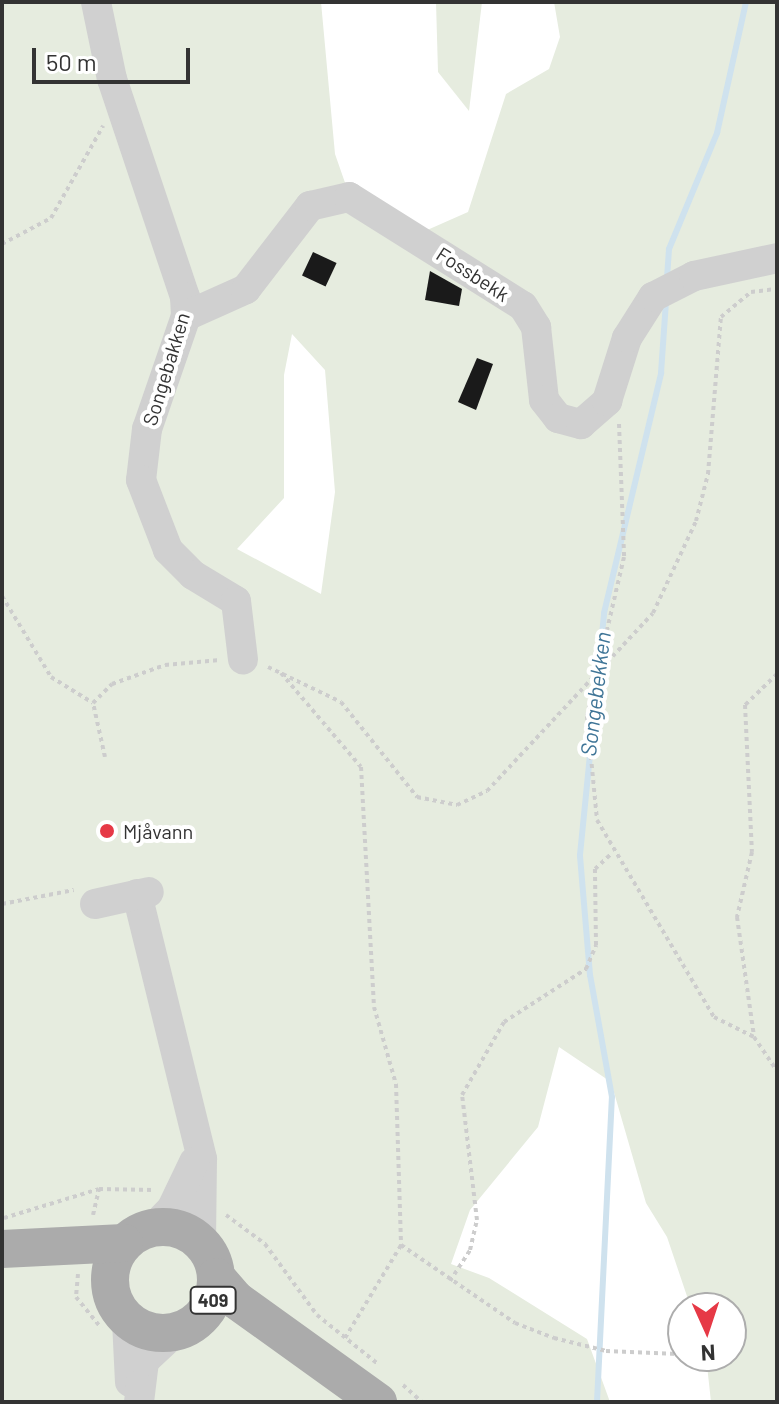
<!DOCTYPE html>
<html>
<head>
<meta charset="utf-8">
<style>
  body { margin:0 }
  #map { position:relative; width:779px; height:1404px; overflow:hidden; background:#fff; font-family:Barlow,sans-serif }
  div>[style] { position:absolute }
  .green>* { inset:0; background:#e6ecdf }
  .stream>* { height:6px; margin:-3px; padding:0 3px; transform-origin:3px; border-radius:3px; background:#cfe2ee }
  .building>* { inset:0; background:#1a1a1a; transform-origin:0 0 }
  .path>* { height:4px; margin-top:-2px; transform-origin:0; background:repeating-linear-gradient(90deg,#cdcdcd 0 4px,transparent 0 8px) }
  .minor>* { height:30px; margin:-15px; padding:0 15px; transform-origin:15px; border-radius:15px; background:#d0d0d0 }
  .major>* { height:38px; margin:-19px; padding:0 19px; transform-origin:19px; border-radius:19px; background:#ababab }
  .major>.ring { margin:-19px; padding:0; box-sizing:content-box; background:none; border:38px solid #ababab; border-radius:50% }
  .dots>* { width:22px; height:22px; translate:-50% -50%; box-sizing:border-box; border:4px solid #fff; border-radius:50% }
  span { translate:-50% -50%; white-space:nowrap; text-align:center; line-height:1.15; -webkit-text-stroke:8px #fff; paint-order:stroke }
  .shield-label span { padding:2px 6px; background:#fff; border:2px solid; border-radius:6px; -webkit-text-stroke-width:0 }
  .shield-label { font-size:18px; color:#333; font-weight:700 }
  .street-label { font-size:20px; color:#333 }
  .poi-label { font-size:20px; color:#333 }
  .left { translate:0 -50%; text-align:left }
  .water-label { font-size:22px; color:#3f7597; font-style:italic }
  .frame { position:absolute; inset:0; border:4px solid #333; pointer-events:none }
  .north { position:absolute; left:667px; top:1292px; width:80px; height:80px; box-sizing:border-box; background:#fff; border:2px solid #adadad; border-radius:50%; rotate:177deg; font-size:22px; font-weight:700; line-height:32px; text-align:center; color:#333 }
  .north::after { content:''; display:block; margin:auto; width:28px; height:36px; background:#e63946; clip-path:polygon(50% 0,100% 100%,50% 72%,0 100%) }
  .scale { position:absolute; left:32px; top:48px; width:158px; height:36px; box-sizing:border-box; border:4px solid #333; border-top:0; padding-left:10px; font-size:24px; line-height:28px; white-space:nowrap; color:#333; -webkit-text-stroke:6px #fff; paint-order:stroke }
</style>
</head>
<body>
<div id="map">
  <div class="green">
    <i style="clip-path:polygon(evenodd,2px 2px,321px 2px,335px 154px,350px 197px,425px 231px,468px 212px,506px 94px,549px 69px,560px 37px,554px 2px,777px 2px,777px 1402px,711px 1402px,706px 1356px,731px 1356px,731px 1308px,691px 1308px,667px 1237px,646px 1203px,611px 1082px,559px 1047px,538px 1127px,470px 1210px,451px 1264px,489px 1278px,587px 1339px,610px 1402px,2px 1402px,2px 2px,292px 334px,325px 370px,335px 492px,321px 594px,237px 549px,284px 498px,284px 375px,292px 334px)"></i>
    <i style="clip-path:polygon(436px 2px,482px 2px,469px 111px,438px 72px)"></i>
  </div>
  <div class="stream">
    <i style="left:667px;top:278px;width:29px;rotate:-86deg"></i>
    <i style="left:669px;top:249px;width:126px;rotate:-67.5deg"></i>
    <i style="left:717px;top:133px;width:134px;rotate:-77.5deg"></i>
    <i style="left:597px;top:1402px;width:305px;rotate:-87.2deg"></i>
    <i style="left:612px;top:1097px;width:124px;rotate:-100.2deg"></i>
    <i style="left:590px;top:975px;width:120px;rotate:-94.8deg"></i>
    <i style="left:580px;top:855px;width:243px;rotate:-84.3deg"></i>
    <i style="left:604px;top:613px;width:247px;rotate:-76.6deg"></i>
    <i style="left:661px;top:373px;width:72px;rotate:-86deg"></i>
  </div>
  <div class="building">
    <i style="left:313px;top:252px;width:26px;height:26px;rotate:25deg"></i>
    <i style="clip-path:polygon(430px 271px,462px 289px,459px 306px,425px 300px)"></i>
    <i style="clip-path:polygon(477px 358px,493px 364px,476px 410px,458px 402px)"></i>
  </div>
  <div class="path">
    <i style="left:2px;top:244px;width:55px;rotate:-28deg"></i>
    <i style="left:51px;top:218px;width:106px;rotate:-60.5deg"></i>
    <i style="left:619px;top:424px;width:133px;rotate:87.8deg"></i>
    <i style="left:624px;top:557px;width:163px;rotate:103.1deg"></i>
    <i style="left:587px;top:716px;width:104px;rotate:84.5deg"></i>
    <i style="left:597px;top:820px;width:229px;rotate:59.3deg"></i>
    <i style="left:714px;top:1017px;width:45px;rotate:26.6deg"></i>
    <i style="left:2px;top:596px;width:95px;rotate:58.8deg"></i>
    <i style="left:51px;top:677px;width:49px;rotate:31.8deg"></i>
    <i style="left:268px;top:667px;width:81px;rotate:25.6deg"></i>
    <i style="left:341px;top:702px;width:122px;rotate:51.3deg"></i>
    <i style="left:417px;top:797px;width:41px;rotate:11.3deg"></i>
    <i style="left:457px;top:805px;width:33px;rotate:-25deg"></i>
    <i style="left:487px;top:791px;width:243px;rotate:-47deg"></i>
    <i style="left:653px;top:613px;width:102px;rotate:-64.9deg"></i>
    <i style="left:696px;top:521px;width:49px;rotate:-75.7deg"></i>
    <i style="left:708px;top:474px;width:158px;rotate:-85.3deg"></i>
    <i style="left:721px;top:317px;width:39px;rotate:-40deg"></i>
    <i style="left:751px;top:292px;width:26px;rotate:-7deg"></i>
    <i style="left:281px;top:673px;width:123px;rotate:49.6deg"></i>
    <i style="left:361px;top:767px;width:240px;rotate:86.9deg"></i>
    <i style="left:374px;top:1007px;width:80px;rotate:74.1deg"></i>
    <i style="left:396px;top:1084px;width:161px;rotate:88.2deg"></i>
    <i style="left:401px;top:1245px;width:138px;rotate:34.4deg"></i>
    <i style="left:515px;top:1323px;width:42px;rotate:21deg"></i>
    <i style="left:554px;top:1338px;width:54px;rotate:14deg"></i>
    <i style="left:606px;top:1351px;width:72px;rotate:2.4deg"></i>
    <i style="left:777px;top:674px;width:45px;rotate:135.9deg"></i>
    <i style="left:745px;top:705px;width:147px;rotate:87.3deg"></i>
    <i style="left:752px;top:852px;width:67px;rotate:103deg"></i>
    <i style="left:737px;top:917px;width:121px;rotate:81.9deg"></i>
    <i style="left:754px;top:1037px;width:41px;rotate:55.9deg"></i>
    <i style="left:105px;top:757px;width:55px;rotate:-102.5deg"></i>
    <i style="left:93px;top:703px;width:27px;rotate:-45deg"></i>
    <i style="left:112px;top:684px;width:56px;rotate:-19.7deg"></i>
    <i style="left:165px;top:665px;width:55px;rotate:-5.2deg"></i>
    <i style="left:2px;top:904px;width:73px;rotate:-11deg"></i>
    <i style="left:93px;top:1215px;width:27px;rotate:-77deg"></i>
    <i style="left:226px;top:1215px;width:49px;rotate:36.6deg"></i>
    <i style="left:265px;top:1244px;width:88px;rotate:53.8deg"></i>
    <i style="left:317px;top:1315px;width:78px;rotate:38.8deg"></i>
    <i style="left:4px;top:1218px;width:99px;rotate:-17deg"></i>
    <i style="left:99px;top:1189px;width:55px;rotate:1deg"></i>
    <i style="left:78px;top:1274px;width:23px;rotate:95deg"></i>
    <i style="left:76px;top:1297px;width:40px;rotate:51deg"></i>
    <i style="left:450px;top:1281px;width:37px;rotate:-57deg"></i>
    <i style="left:470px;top:1250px;width:31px;rotate:-77deg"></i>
    <i style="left:477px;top:1220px;width:126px;rotate:-96.8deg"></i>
    <i style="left:462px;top:1095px;width:84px;rotate:-60.1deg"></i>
    <i style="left:504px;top:1022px;width:98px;rotate:-32.9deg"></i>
    <i style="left:586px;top:969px;width:26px;rotate:-67deg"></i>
    <i style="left:596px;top:945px;width:76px;rotate:-90.8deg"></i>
    <i style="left:595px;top:869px;width:23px;rotate:-43deg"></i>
    <i style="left:345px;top:1338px;width:109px;rotate:-58.9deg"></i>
    <i style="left:403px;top:1385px;width:25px;rotate:42deg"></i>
  </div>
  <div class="minor">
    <i style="left:96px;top:2px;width:79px;rotate:78.3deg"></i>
    <i style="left:112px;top:79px;width:230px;rotate:71.5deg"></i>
    <i style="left:185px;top:297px;width:19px;rotate:87deg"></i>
    <i style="left:186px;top:316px;width:120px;rotate:109deg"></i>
    <i style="left:147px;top:429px;width:51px;rotate:96.7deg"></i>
    <i style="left:141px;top:480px;width:75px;rotate:68.9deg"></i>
    <i style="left:168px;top:550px;width:35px;rotate:45deg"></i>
    <i style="left:193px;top:575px;width:50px;rotate:31.2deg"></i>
    <i style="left:236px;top:601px;width:59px;rotate:83.2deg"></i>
    <i style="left:186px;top:316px;width:66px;rotate:-24.2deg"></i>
    <i style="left:246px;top:289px;width:105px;rotate:-52.4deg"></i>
    <i style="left:310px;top:206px;width:40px;rotate:-13deg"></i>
    <i style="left:349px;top:197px;width:205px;rotate:32.1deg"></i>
    <i style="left:523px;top:306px;width:25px;rotate:58deg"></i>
    <i style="left:536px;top:327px;width:73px;rotate:83.7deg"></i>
    <i style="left:544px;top:400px;width:23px;rotate:52deg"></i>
    <i style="left:558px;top:418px;width:24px;rotate:15deg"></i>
    <i style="left:581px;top:424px;width:35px;rotate:-41deg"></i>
    <i style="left:607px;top:401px;width:66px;rotate:-72.4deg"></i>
    <i style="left:627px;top:338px;width:49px;rotate:-57.6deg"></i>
    <i style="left:653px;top:297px;width:46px;rotate:-27.1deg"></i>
    <i style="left:694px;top:276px;width:85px;rotate:-12.2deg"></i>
    <i style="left:137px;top:894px;width:273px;rotate:76.2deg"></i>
    <i style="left:202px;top:1159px;width:84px;rotate:90.7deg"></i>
    <i style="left:95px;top:904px;width:55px;rotate:-12.5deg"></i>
    <i style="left:153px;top:1228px;width:28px;rotate:-46deg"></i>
    <i style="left:172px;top:1208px;width:51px;rotate:-64.4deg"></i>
    <i style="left:127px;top:1321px;width:61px;rotate:87.2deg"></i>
    <i style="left:139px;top:1402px;width:41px;rotate:-83deg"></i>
    <i style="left:144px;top:1361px;width:41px;rotate:-43deg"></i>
  </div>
  <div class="major">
    <i class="ring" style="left:110px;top:1227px;width:68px;height:68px"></i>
    <i style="left:2px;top:1249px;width:122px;rotate:-2.8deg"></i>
    <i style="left:216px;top:1277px;width:30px;rotate:49deg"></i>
    <i style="left:236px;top:1300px;width:175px;rotate:35.7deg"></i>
  </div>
  <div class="dots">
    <i style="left:107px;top:831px;background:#e63946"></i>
  </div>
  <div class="shield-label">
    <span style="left:213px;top:1300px">409</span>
  </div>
  <div class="street-label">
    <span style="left:473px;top:274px;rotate:33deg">Fossbekk</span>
    <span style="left:166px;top:369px;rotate:-73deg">Songebakken</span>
  </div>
  <div class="poi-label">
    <span class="left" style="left:123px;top:831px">Mjåvann</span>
  </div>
  <div class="water-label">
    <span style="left:595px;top:694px;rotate:-83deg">Songebekken</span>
  </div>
  <div class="frame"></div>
  <div class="north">N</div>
  <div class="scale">50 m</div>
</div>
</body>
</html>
